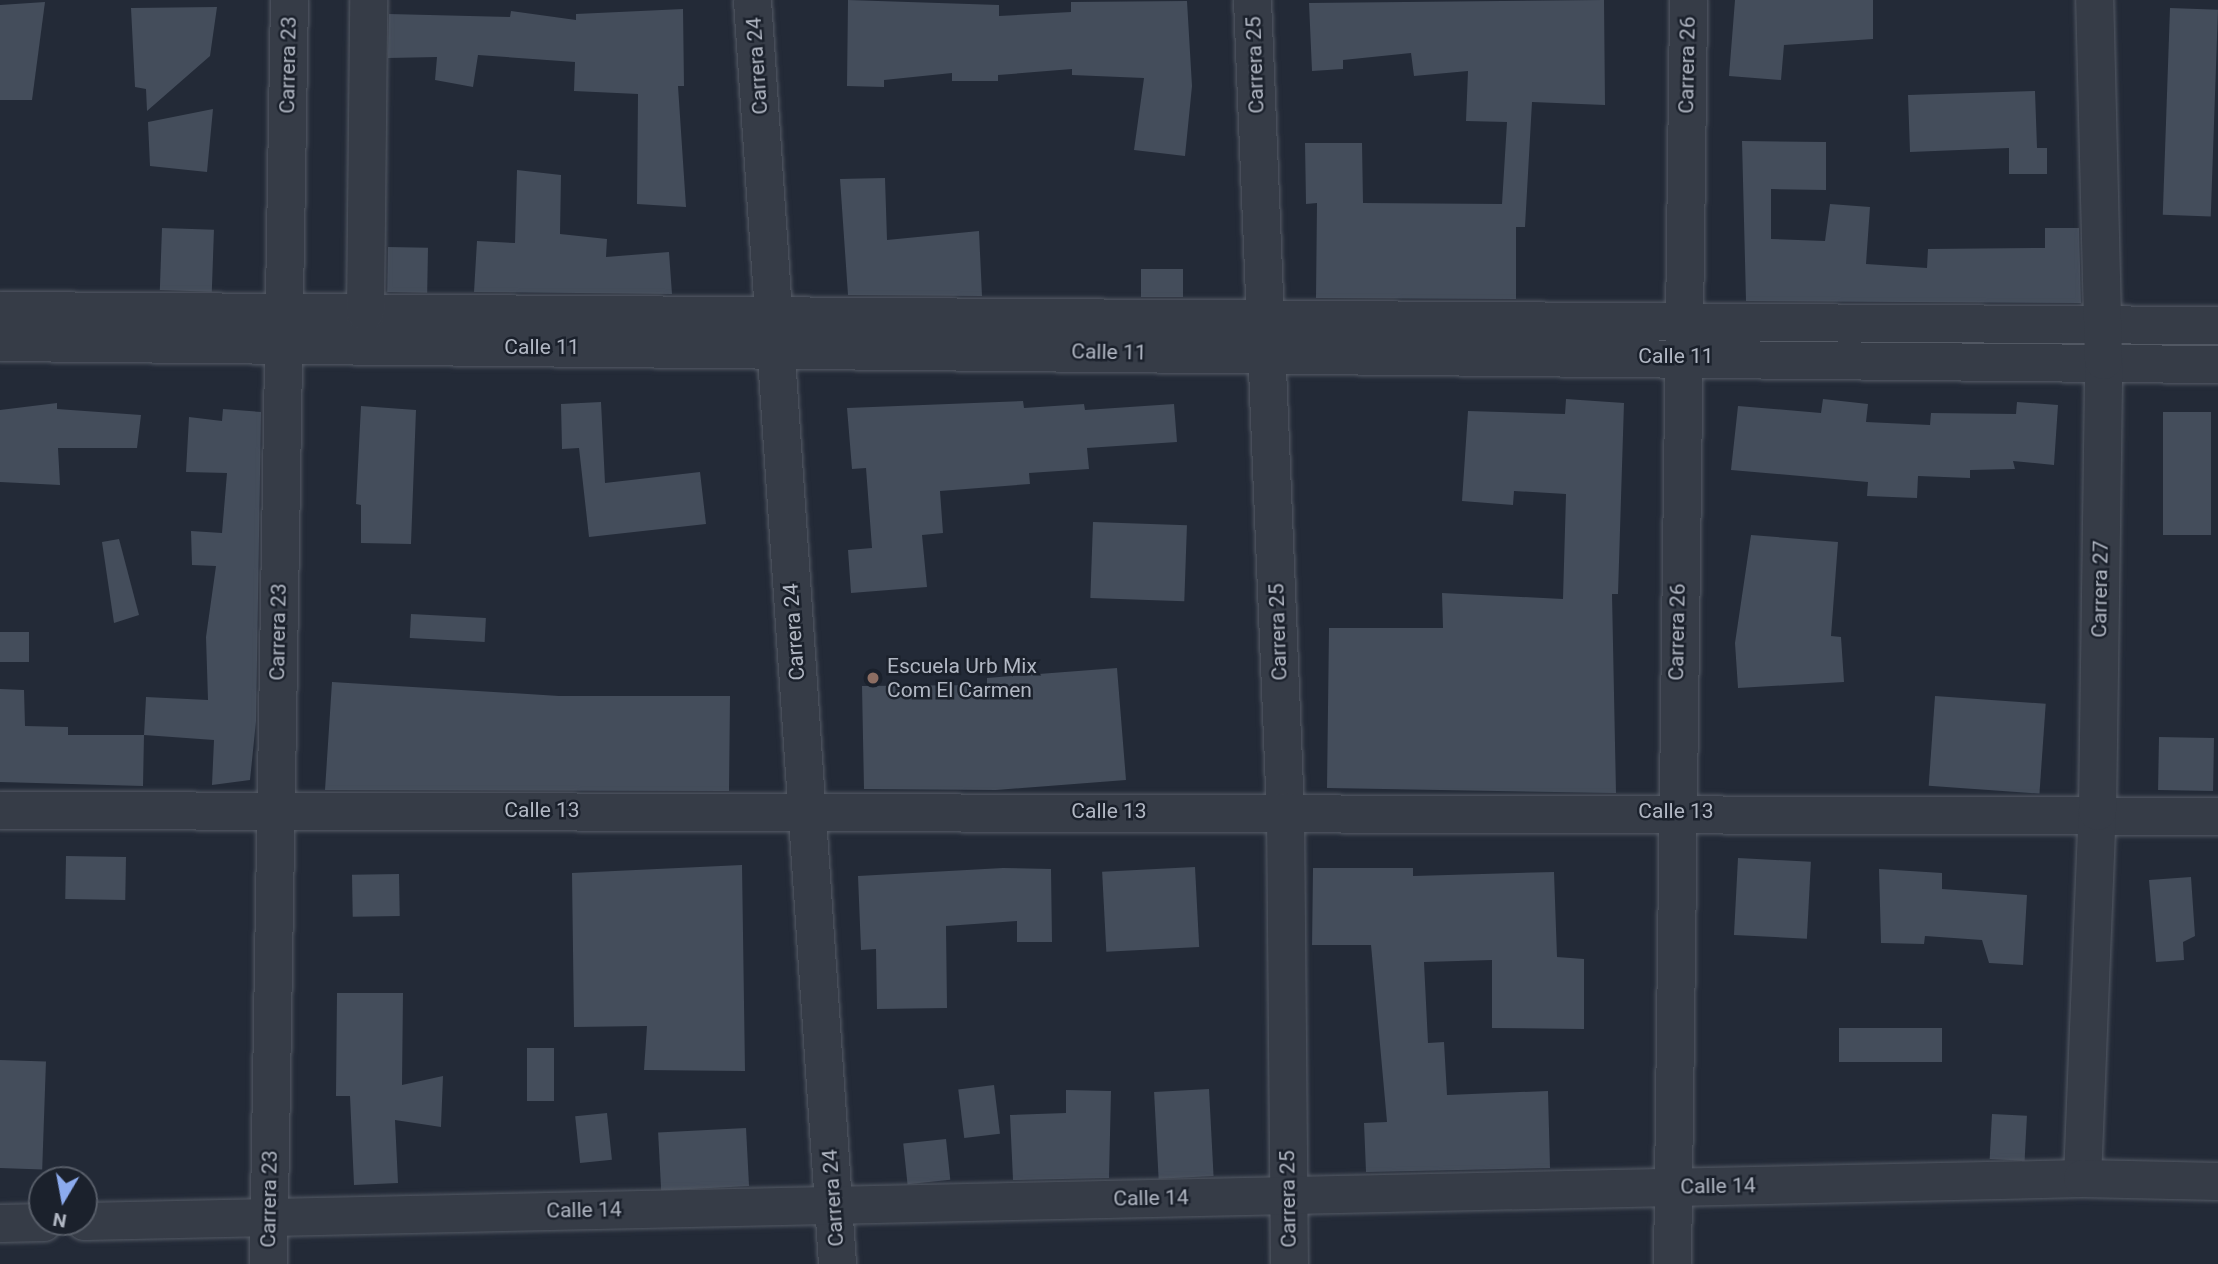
<!DOCTYPE html>
<html>
<head>
<meta charset="utf-8">
<style>
  body { margin:0 }
  #map { position:relative; width:2218px; height:1264px; overflow:hidden; background:#232a37; font-family:Roboto,sans-serif }
  div>[style] { position:absolute }
  .building>* { inset:0; background:#444d5b; transform-origin:0 0 }
  .roads { filter:drop-shadow(0 0 2px #545a65) drop-shadow(0 0 2px #545a65) }
  .street>* { height:37px; margin:-18.5px; padding:0 18.5px; transform-origin:18.5px; border-radius:18.5px; background:#363c47 }
  .dots>* { width:19px; height:19px; translate:-50% -50%; box-sizing:border-box; border:4px solid #1b212c; border-radius:50% }
  span { translate:-50% -50%; white-space:nowrap; text-align:center; line-height:1.15; -webkit-text-stroke:5px #1b212c; paint-order:stroke }
  .street-label { font-size:21px; color:#b1b7c3 }
  .poi-label { font-size:21px; color:#b1b7c3 }
  .left { translate:0 -50%; text-align:left }
  .north { position:absolute; left:28px; top:1166px; width:70px; height:70px; box-sizing:border-box; background:#1b212c; border:2px solid #575d68; border-radius:50%; rotate:190deg; font-size:19px; font-weight:700; line-height:28px; text-align:center; color:#b1b7c3 }
  .north::after { content:''; display:block; margin:auto; width:24px; height:32px; background:#8cabee; clip-path:polygon(50% 0,100% 100%,50% 72%,0 100%) }
</style>
</head>
<body>
<div id="map">
  <div class="building">
    <i style="clip-path:polygon(848px 0,999px 5px,999px 16px,1071px 12px,1071px 2px,1187px 1px,1192px 86px,1185px 156px,1134px 150px,1144px 78px,1072px 75px,1072px 69px,998px 75px,998px 81px,952px 81px,952px 73px,884px 80px,884px 87px,847px 86px)"></i>
    <i style="clip-path:polygon(1604px 0,1605px 105px,1532px 102px,1525px 227px,1516px 227px,1516px 299px,1316px 298px,1317px 203px,1306px 204px,1305px 143px,1362px 143px,1363px 203px,1502px 204px,1507px 122px,1466px 121px,1468px 71px,1414px 76px,1411px 53px,1343px 60px,1343px 69px,1312px 71px,1309px 3px)"></i>
    <i style="clip-path:polygon(1735px 0,1873px 0,1873px 39px,1784px 45px,1781px 80px,1729px 76px)"></i>
    <i style="clip-path:polygon(45px 2px,32px 100px,0 100px,0 5px)"></i>
    <i style="clip-path:polygon(217px 7px,210px 56px,147px 111px,146px 89px,135px 87px,131px 8px)"></i>
    <i style="left:2170px;top:8px;width:48px;height:207px;rotate:2deg"></i>
    <i style="clip-path:polygon(683px 9px,684px 86px,678px 86px,686px 207px,637px 204px,638px 94px,574px 91px,575px 62px,478px 55px,473px 87px,435px 80px,437px 57px,388px 58px,389px 14px,510px 17px,511px 11px,576px 20px,576px 14px)"></i>
    <i style="clip-path:polygon(2035px 91px,2037px 148px,2047px 148px,2047px 174px,2009px 174px,2009px 148px,1910px 152px,1908px 95px)"></i>
    <i style="clip-path:polygon(213px 109px,207px 172px,150px 166px,148px 122px)"></i>
    <i style="clip-path:polygon(1742px 141px,1826px 142px,1826px 190px,1771px 189px,1771px 239px,1825px 241px,1830px 204px,1870px 207px,1866px 264px,1927px 268px,1928px 249px,2045px 248px,2045px 228px,2079px 228px,2081px 303px,1746px 301px)"></i>
    <i style="clip-path:polygon(517px 170px,561px 175px,560px 234px,607px 239px,606px 257px,669px 252px,672px 294px,474px 292px,477px 241px,515px 243px)"></i>
    <i style="clip-path:polygon(885px 178px,887px 240px,979px 231px,982px 296px,848px 295px,840px 179px)"></i>
    <i style="left:162px;top:228px;width:52px;height:62px;rotate:2deg"></i>
    <i style="left:388px;top:247px;width:40px;height:45px;rotate:1deg"></i>
    <i style="left:1141px;top:269px;width:42px;height:28px"></i>
    <i style="clip-path:polygon(1566px 399px,1624px 403px,1618px 594px,1612px 594px,1616px 793px,1327px 788px,1329px 628px,1443px 628px,1442px 593px,1563px 599px,1566px 494px,1514px 491px,1513px 505px,1462px 501px,1468px 411px,1565px 414px)"></i>
    <i style="clip-path:polygon(1823px 399px,1868px 404px,1866px 422px,1930px 425px,1931px 413px,2016px 414px,2017px 402px,2058px 405px,2054px 465px,2013px 461px,2015px 469px,1970px 470px,1970px 478px,1918px 476px,1917px 498px,1867px 496px,1868px 482px,1731px 470px,1738px 406px,1821px 413px)"></i>
    <i style="clip-path:polygon(1023px 401px,1024px 408px,1084px 404px,1085px 410px,1174px 404px,1177px 442px,1087px 448px,1089px 469px,1029px 473px,1030px 484px,940px 491px,943px 533px,922px 535px,927px 587px,851px 593px,848px 550px,872px 548px,866px 468px,852px 469px,847px 408px)"></i>
    <i style="clip-path:polygon(601px 402px,605px 483px,700px 472px,706px 524px,589px 537px,579px 448px,562px 449px,561px 404px)"></i>
    <i style="clip-path:polygon(57px 403px,57px 409px,141px 415px,137px 448px,58px 448px,60px 485px,0 482px,0 410px)"></i>
    <i style="clip-path:polygon(361px 406px,416px 410px,411px 544px,361px 543px,361px 505px,356px 504px)"></i>
    <i style="clip-path:polygon(223px 409px,261px 412px,256px 721px,250px 780px,212px 785px,214px 740px,144px 735px,146px 697px,208px 700px,206px 637px,216px 566px,192px 565px,191px 531px,222px 533px,227px 473px,186px 472px,189px 417px,222px 421px)"></i>
    <i style="left:2163px;top:412px;width:48px;height:123px"></i>
    <i style="left:1093px;top:522px;width:94px;height:76px;rotate:2deg"></i>
    <i style="clip-path:polygon(1751px 535px,1838px 542px,1831px 636px,1841px 637px,1844px 682px,1738px 688px,1735px 643px)"></i>
    <i style="clip-path:polygon(119px 539px,139px 615px,114px 623px,102px 542px)"></i>
    <i style="left:411px;top:614px;width:75px;height:24px;rotate:3deg"></i>
    <i style="left:0;top:632px;width:29px;height:30px"></i>
    <i style="clip-path:polygon(1117px 668px,1126px 780px,996px 790px,864px 789px,862px 686px,987px 685px,987px 678px)"></i>
    <i style="clip-path:polygon(332px 682px,559px 696px,730px 696px,729px 791px,325px 790px)"></i>
    <i style="clip-path:polygon(0 689px,24px 690px,25px 726px,68px 727px,68px 735px,144px 735px,143px 786px,0 782px)"></i>
    <i style="left:1935px;top:696px;width:111px;height:90px;rotate:4deg"></i>
    <i style="left:2159px;top:737px;width:55px;height:53px;rotate:1deg"></i>
    <i style="left:66px;top:856px;width:60px;height:43px;rotate:1deg"></i>
    <i style="left:1738px;top:858px;width:73px;height:77px;rotate:3deg"></i>
    <i style="clip-path:polygon(742px 865px,745px 1071px,644px 1070px,647px 1026px,574px 1027px,572px 873px)"></i>
    <i style="left:1195px;top:867px;width:80px;height:93px;rotate:87deg"></i>
    <i style="clip-path:polygon(1003px 868px,1051px 869px,1052px 942px,1017px 942px,1017px 921px,946px 926px,947px 1008px,877px 1009px,876px 949px,861px 950px,858px 876px)"></i>
    <i style="clip-path:polygon(1313px 868px,1413px 868px,1413px 876px,1554px 872px,1557px 957px,1584px 959px,1584px 1029px,1492px 1028px,1492px 960px,1424px 962px,1428px 1043px,1444px 1042px,1447px 1095px,1548px 1091px,1550px 1168px,1366px 1172px,1364px 1123px,1387px 1122px,1371px 945px,1312px 945px)"></i>
    <i style="clip-path:polygon(1879px 869px,1942px 873px,1942px 889px,2027px 895px,2023px 965px,1989px 963px,1982px 940px,1925px 936px,1924px 944px,1881px 943px)"></i>
    <i style="left:399px;top:874px;width:42px;height:47px;rotate:89deg"></i>
    <i style="clip-path:polygon(2191px 877px,2195px 936px,2183px 942px,2184px 960px,2156px 962px,2149px 880px)"></i>
    <i style="clip-path:polygon(337px 993px,403px 993px,402px 1085px,443px 1076px,441px 1127px,395px 1120px,398px 1183px,354px 1185px,350px 1096px,336px 1096px)"></i>
    <i style="left:1839px;top:1028px;width:103px;height:34px"></i>
    <i style="left:527px;top:1048px;width:27px;height:53px"></i>
    <i style="left:0;top:1060px;width:46px;height:108px;rotate:2deg"></i>
    <i style="left:994px;top:1085px;width:49px;height:36px;rotate:83deg"></i>
    <i style="left:1209px;top:1089px;width:87px;height:55px;rotate:87deg"></i>
    <i style="clip-path:polygon(1066px 1090px,1111px 1091px,1109px 1178px,1013px 1180px,1010px 1115px,1066px 1113px)"></i>
    <i style="left:607px;top:1113px;width:47px;height:32px;rotate:84deg"></i>
    <i style="left:1992px;top:1114px;width:35px;height:45px;rotate:3deg"></i>
    <i style="left:746px;top:1128px;width:58px;height:88px;rotate:87deg"></i>
    <i style="left:946px;top:1139px;width:41px;height:43px;rotate:84deg"></i>
  </div>
  <div class="roads">
    <div class="street">
      <i style="left:752px;top:0;width:1267px;rotate:86.15deg"></i>
      <i style="left:1252px;top:0;width:812px;rotate:87.67deg"></i>
      <i style="left:1285px;top:811px;width:453px;rotate:89.5deg"></i>
      <i style="left:0;top:310px;width:2218px;rotate:0.39deg"></i>
      <i style="left:365px;top:312px;width:312px;rotate:-89.4deg"></i>
      <i style="left:0;top:342px;width:2218px;rotate:0.57deg"></i>
      <i style="left:0;top:810px;width:2218px;rotate:0.15deg"></i>
      <i style="left:2082px;top:1178px;width:367px;rotate:-87.7deg"></i>
      <i style="left:2097px;top:811px;width:451px;rotate:-89.2deg"></i>
      <i style="left:2103px;top:360px;width:360px;rotate:-91.4deg"></i>
      <i style="left:84px;top:1221px;width:1998px;rotate:-1.23deg"></i>
      <i style="left:2082px;top:1178px;width:136px;rotate:1.3deg"></i>
      <i style="left:0;top:1223px;width:43px;rotate:-1.3deg"></i>
      <i style="left:268px;top:1264px;width:1264px;rotate:-89.05deg"></i>
      <i style="left:1672px;top:1264px;width:1264px;rotate:-89.27deg"></i>
    </div>
  </div>
  <div class="dots">
    <i style="left:873px;top:678px;background:#8d6e63"></i>
  </div>
  <div class="street-label">
    <span style="left:288px;top:65px;rotate:-89deg">Carrera 23</span>
    <span style="left:1255px;top:65px;rotate:-92deg">Carrera 25</span>
    <span style="left:1687px;top:65px;rotate:-89deg">Carrera 26</span>
    <span style="left:757px;top:66px;rotate:-94deg">Carrera 24</span>
    <span style="left:542px;top:347px">Calle 11</span>
    <span style="left:1109px;top:352px;rotate:1deg">Calle 11</span>
    <span style="left:1676px;top:356px">Calle 11</span>
    <span style="left:2100px;top:589px;rotate:-89deg">Carrera 27</span>
    <span style="left:278px;top:632px;rotate:-89deg">Carrera 23</span>
    <span style="left:794px;top:632px;rotate:-94deg">Carrera 24</span>
    <span style="left:1278px;top:632px;rotate:-92deg">Carrera 25</span>
    <span style="left:1677px;top:632px;rotate:-89deg">Carrera 26</span>
    <span style="left:542px;top:810px">Calle 13</span>
    <span style="left:1109px;top:811px">Calle 13</span>
    <span style="left:1676px;top:811px">Calle 13</span>
    <span style="left:1718px;top:1186px;rotate:-1deg">Calle 14</span>
    <span style="left:833px;top:1198px;rotate:-94deg">Carrera 24</span>
    <span style="left:1151px;top:1198px;rotate:-1deg">Calle 14</span>
    <span style="left:269px;top:1199px;rotate:-89deg">Carrera 23</span>
    <span style="left:1288px;top:1199px;rotate:-91deg">Carrera 25</span>
    <span style="left:584px;top:1210px;rotate:-1deg">Calle 14</span>
  </div>
  <div class="poi-label">
    <span class="left" style="left:887px;top:678px">Escuela Urb Mix<br>Com El Carmen</span>
  </div>
  <div class="north">N</div>
</div>
</body>
</html>
